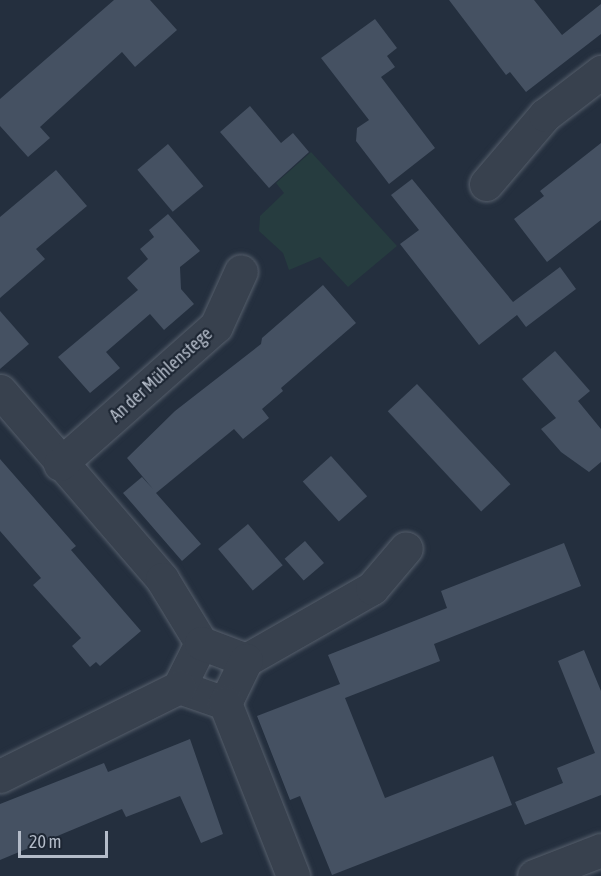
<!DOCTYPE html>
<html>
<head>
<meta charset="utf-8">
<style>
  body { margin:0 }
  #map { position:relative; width:601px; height:876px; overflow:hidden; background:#242f3e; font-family:"Asap Condensed",sans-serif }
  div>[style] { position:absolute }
  .green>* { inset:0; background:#263c3f }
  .building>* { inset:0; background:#455162; transform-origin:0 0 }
  .roads { filter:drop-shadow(0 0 2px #565f6c) drop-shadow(0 0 2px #565f6c) }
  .minor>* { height:33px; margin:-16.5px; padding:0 16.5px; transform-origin:16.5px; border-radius:16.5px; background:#38414e }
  span { translate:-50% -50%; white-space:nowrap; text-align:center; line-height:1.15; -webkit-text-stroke:4.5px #1d2633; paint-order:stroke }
  .street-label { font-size:18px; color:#b4bcc9 }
  .scale { position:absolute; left:18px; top:831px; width:90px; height:27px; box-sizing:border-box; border:3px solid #b4bcc9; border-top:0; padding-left:8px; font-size:18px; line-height:21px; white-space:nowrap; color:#b4bcc9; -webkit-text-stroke:4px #1d2633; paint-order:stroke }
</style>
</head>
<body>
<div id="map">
  <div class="green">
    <i style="clip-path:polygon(311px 152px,397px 246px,348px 287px,320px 257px,289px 270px,283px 253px,259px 231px,260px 216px,284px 193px,276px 183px)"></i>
  </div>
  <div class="building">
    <i style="clip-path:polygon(114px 0,150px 0,177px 30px,135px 67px,122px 52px,40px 127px,50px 138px,28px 157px,0 126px,0 99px)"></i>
    <i style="clip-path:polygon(449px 0,534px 0,562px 35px,601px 4px,601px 34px,526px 92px,510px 72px,506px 75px)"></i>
    <i style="clip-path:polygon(375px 19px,397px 48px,387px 56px,395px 67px,381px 77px,435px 148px,389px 184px,356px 141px,357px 128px,369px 120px,321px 58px)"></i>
    <i style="clip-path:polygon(250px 106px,281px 143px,293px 133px,309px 152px,269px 188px,220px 132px)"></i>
    <i style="clip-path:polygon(601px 143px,601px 220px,547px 262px,514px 219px,544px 196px,540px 191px)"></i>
    <i style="left:168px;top:144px;width:55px;height:40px;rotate:50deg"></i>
    <i style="clip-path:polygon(56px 170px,87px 206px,36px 249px,45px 259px,0 298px,0 217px)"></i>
    <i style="clip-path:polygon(412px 179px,513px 302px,560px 267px,576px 289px,526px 327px,517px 315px,479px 345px,400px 244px,419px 230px,391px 195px)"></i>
    <i style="clip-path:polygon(168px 214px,200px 251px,180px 267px,181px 289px,194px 304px,164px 330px,150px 314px,106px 352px,120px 368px,90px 393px,58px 357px,138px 290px,127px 278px,148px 259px,140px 249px,154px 237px,149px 230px)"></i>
    <i style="clip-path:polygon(323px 285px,356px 323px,281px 388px,283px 391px,262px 409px,269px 418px,243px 439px,234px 429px,156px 493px,201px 544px,182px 561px,123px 493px,142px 477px,153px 489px,127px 458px,175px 411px,261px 344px,262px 338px)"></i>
    <i style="clip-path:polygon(0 311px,29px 344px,0 369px)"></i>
    <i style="clip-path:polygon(555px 351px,590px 391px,578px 401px,601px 429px,601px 462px,589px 472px,561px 452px,541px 429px,556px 418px,522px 379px)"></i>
    <i style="left:417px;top:384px;width:137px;height:40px;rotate:47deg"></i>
    <i style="left:331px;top:456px;width:54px;height:38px;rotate:48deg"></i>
    <i style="clip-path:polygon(0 459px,76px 546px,71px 550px,141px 631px,100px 666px,96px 662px,90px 667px,72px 646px,81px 638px,33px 585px,41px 578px,0 531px)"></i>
    <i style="left:248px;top:524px;width:54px;height:39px;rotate:50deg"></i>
    <i style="left:305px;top:541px;width:29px;height:27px;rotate:49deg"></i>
    <i style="clip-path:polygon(564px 543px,581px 586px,434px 644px,440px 661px,345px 698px,385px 798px,493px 756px,512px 805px,332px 875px,300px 796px,290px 800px,257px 716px,340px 684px,328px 655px,447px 608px,441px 591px)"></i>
    <i style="clip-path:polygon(584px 650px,601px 691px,601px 795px,525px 825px,515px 802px,563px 783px,557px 768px,595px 753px,558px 661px)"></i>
    <i style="clip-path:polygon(190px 739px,223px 834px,201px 843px,180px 796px,126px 817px,122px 809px,0 860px,0 804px,104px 763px,108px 772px)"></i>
  </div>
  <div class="roads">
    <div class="minor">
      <i style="left:486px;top:184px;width:91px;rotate:-49.5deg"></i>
      <i style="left:545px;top:115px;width:71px;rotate:-37.5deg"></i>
      <i style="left:0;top:391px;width:248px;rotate:49.2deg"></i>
      <i style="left:162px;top:579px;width:75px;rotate:58.6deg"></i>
      <i style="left:60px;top:464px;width:208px;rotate:-41.5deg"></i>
      <i style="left:216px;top:326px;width:60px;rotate:-65.6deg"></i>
      <i style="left:246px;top:660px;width:145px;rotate:-29.7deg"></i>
      <i style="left:372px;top:588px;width:52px;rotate:-49.6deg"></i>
      <i style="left:225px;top:703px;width:49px;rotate:-160.8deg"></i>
      <i style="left:179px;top:687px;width:49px;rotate:-63.4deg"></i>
      <i style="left:201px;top:643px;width:48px;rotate:20.7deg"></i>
      <i style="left:246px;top:660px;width:48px;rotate:116deg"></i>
      <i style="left:225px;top:703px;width:186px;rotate:68.5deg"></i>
      <i style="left:0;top:776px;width:200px;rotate:-26.4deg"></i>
      <i style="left:534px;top:876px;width:72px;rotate:-21.2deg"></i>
    </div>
  </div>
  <div class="street-label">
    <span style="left:161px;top:375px;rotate:-42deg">An der Mühlenstege</span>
  </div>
  <div class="scale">20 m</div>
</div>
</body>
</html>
